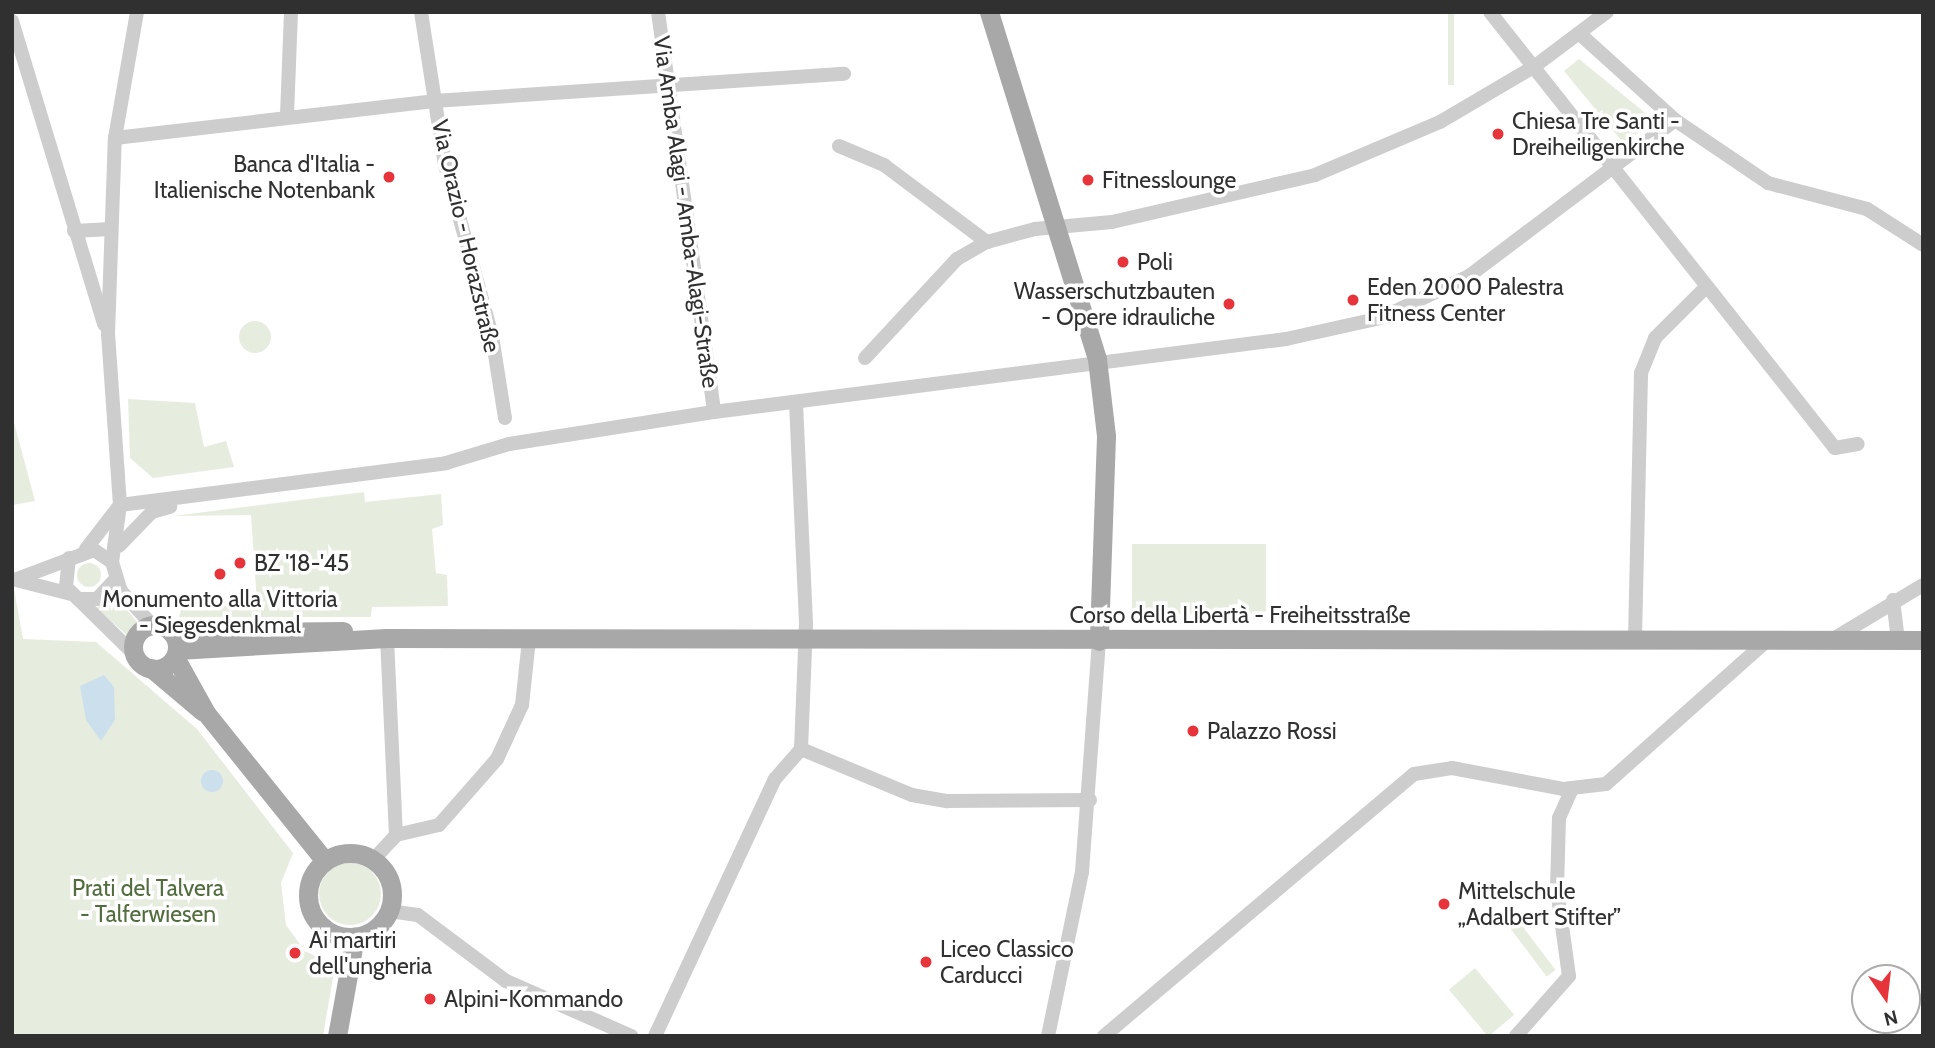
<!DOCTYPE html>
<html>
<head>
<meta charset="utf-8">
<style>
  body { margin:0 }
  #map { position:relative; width:1935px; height:1048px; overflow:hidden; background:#fff; font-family:Cabin,sans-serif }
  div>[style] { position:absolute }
  .green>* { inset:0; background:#e6eddf; transform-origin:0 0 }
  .round { border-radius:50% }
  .water>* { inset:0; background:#cbdfed }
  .minor>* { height:14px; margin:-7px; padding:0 7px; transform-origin:7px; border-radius:7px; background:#cdcdcd }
  .major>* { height:19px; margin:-9.5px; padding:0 9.5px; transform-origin:9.5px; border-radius:9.5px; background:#a8a8a8 }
  .major>.ring { margin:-9.5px; padding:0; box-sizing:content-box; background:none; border:19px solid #a8a8a8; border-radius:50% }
  .dots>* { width:19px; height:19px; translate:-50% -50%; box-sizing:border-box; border:4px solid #fff; border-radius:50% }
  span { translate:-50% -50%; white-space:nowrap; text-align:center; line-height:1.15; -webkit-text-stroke:7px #fff; paint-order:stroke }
  .poi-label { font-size:23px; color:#303030 }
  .left { translate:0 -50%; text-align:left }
  .right { translate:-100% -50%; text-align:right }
  .street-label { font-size:23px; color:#303030 }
  .park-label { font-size:23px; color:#526d3d }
  .frame { position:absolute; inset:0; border:14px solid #303030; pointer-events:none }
  .north { position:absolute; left:1851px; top:964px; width:70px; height:70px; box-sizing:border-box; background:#fff; border:2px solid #acacac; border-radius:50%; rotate:166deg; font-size:19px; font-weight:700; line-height:28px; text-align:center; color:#303030 }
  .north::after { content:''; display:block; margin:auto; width:24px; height:32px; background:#e7333a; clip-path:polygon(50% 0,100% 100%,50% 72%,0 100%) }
</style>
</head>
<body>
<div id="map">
  <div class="green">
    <i style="left:1448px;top:12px;width:6px;height:73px"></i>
    <i style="clip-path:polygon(1579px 59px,1654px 120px,1624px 144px,1564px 71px)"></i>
    <i class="round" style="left:239px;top:321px;width:32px;height:32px"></i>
    <i style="clip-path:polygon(128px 399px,195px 403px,204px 447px,226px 441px,234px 467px,153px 478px,130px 458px)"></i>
    <i style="clip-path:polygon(12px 415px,35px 501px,12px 505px)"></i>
    <i style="clip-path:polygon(364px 492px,365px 502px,441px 494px,443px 525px,432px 529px,436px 573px,447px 575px,448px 606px,372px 607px,371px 617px,179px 617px,181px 610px,257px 603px,251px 515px,173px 516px)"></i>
    <i style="left:1266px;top:544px;width:70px;height:134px;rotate:90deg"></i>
    <i class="round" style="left:77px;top:563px;width:24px;height:24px"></i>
    <i style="clip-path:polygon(12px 578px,23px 639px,96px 642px,197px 729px,293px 853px,281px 883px,286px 925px,305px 951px,335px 966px,323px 1036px,12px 1036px)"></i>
    <i style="clip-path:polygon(115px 596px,139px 624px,128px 636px,96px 608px)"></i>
    <i class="round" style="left:319px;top:863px;width:62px;height:62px"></i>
    <i style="left:1514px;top:915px;width:69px;height:11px;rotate:53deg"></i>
    <i style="left:1475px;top:968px;width:61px;height:34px;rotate:50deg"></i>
  </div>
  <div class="water">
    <i style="clip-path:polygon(104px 675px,114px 687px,115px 720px,101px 741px,86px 720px,80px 686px)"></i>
    <i class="round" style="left:201px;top:770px;width:22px;height:22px"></i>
  </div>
  <div class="minor">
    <i style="left:421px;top:12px;width:155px;rotate:81.1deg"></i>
    <i style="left:445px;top:165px;width:177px;rotate:74.6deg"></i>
    <i style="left:492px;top:336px;width:83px;rotate:81deg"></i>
    <i style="left:658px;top:12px;width:404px;rotate:82deg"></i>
    <i style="left:1490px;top:12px;width:556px;rotate:51.65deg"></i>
    <i style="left:1835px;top:448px;width:23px;rotate:-10deg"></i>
    <i style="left:12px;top:21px;width:317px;rotate:73.1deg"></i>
    <i style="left:1581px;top:35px;width:127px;rotate:42.1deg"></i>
    <i style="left:287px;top:116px;width:104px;rotate:-87.8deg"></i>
    <i style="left:115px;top:138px;width:321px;rotate:-6.6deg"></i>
    <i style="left:434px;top:101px;width:411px;rotate:-3.8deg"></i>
    <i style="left:839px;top:146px;width:49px;rotate:22.9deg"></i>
    <i style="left:884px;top:165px;width:129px;rotate:36.8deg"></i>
    <i style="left:74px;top:231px;width:37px;rotate:-3deg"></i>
    <i style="left:865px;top:358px;width:135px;rotate:-47.1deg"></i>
    <i style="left:957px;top:259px;width:34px;rotate:-30deg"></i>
    <i style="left:987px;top:242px;width:50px;rotate:-15.2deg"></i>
    <i style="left:1035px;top:229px;width:77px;rotate:-5.2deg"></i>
    <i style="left:1112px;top:222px;width:208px;rotate:-13deg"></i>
    <i style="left:1315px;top:175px;width:136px;rotate:-23deg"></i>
    <i style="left:1440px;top:122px;width:110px;rotate:-30.5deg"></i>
    <i style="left:1535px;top:66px;width:90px;rotate:-36.9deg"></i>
    <i style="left:119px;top:546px;width:47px;rotate:-45.9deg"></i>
    <i style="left:152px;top:512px;width:19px;rotate:-16deg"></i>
    <i style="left:86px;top:549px;width:56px;rotate:-52.3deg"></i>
    <i style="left:120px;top:505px;width:329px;rotate:-7.3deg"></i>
    <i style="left:446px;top:463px;width:66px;rotate:-16.8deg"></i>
    <i style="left:509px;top:444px;width:207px;rotate:-8.9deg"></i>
    <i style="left:714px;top:412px;width:577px;rotate:-7.27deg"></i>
    <i style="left:1286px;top:339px;width:97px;rotate:-12.5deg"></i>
    <i style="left:1381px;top:318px;width:98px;rotate:-25.5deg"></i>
    <i style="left:1469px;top:276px;width:258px;rotate:-37.1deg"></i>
    <i style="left:1675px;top:120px;width:112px;rotate:34.1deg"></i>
    <i style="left:1768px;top:183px;width:102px;rotate:14.7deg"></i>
    <i style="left:1867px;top:209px;width:67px;rotate:32.7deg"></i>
    <i style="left:69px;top:558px;width:29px;rotate:96deg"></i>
    <i style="left:66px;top:587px;width:97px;rotate:44.6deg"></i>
    <i style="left:112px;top:562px;width:58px;rotate:-82deg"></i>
    <i style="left:120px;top:505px;width:171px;rotate:-94deg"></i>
    <i style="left:108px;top:334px;width:196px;rotate:-88deg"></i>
    <i style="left:115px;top:138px;width:128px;rotate:-80.1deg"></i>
    <i style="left:12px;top:579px;width:61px;rotate:14.3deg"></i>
    <i style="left:17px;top:579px;width:82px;rotate:-20.6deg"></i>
    <i style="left:94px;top:550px;width:22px;rotate:34deg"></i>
    <i style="left:112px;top:562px;width:30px;rotate:73deg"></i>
    <i style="left:121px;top:591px;width:46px;rotate:47.6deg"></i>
    <i style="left:78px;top:599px;width:19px"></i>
    <i style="left:97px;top:599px;width:26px;rotate:-47deg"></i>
    <i style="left:1893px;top:600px;width:40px;rotate:82.9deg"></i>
    <i style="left:387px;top:638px;width:197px;rotate:87.4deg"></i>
    <i style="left:1635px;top:639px;width:266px;rotate:-88.7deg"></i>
    <i style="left:1641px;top:373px;width:38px;rotate:-68deg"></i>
    <i style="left:1655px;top:338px;width:72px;rotate:-45deg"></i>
    <i style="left:1833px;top:639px;width:105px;rotate:-31deg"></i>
    <i style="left:801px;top:749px;width:120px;rotate:22.5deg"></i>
    <i style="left:912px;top:795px;width:36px;rotate:10deg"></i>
    <i style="left:947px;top:801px;width:143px;rotate:-0.4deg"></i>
    <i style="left:373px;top:860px;width:34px;rotate:-47deg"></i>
    <i style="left:396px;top:835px;width:44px;rotate:-13.1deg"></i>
    <i style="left:439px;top:825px;width:88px;rotate:-48.7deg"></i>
    <i style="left:497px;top:759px;width:60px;rotate:-65.2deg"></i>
    <i style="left:522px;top:705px;width:66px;rotate:-83.9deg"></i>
    <i style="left:389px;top:911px;width:29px;rotate:8deg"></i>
    <i style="left:418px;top:915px;width:110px;rotate:36.9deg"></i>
    <i style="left:506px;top:981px;width:137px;rotate:23.7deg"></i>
    <i style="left:655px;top:1036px;width:284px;rotate:-65deg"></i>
    <i style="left:775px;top:779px;width:40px;rotate:-49deg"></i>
    <i style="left:801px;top:749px;width:126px;rotate:-87.7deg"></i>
    <i style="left:806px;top:623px;width:221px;rotate:-92.6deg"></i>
    <i style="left:1048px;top:1036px;width:167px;rotate:-78.3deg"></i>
    <i style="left:1082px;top:872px;width:232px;rotate:-85.8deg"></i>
    <i style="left:1104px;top:1036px;width:406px;rotate:-40.2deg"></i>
    <i style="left:1414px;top:774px;width:38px;rotate:-9deg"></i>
    <i style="left:1452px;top:768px;width:113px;rotate:10.7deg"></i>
    <i style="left:1563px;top:789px;width:43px;rotate:-6.6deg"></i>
    <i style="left:1606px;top:784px;width:218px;rotate:-41.7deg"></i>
    <i style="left:1516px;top:1036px;width:80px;rotate:-48.5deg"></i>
    <i style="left:1569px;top:976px;width:88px;rotate:-97.9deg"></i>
    <i style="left:1557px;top:889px;width:71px;rotate:-88.4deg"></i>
    <i style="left:1559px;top:818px;width:32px;rotate:-66deg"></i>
  </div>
  <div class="major">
    <i style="left:989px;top:12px;width:363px;rotate:72.7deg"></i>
    <i style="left:1097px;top:359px;width:78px;rotate:83.3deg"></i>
    <i style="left:1106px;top:436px;width:205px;rotate:92deg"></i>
    <i class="ring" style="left:133px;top:625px;width:25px;height:25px"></i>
    <i style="left:172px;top:633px;width:171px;rotate:-0.7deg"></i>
    <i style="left:177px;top:650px;width:210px;rotate:-3.3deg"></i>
    <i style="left:387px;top:638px;width:1536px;rotate:0.07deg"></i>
    <i style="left:175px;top:657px;width:64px;rotate:61deg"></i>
    <i style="left:206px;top:713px;width:190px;rotate:51.2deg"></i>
    <i style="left:151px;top:668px;width:67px;rotate:40.1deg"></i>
    <i class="ring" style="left:308px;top:853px;width:65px;height:65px"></i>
    <i style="left:337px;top:1036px;width:101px;rotate:-79.7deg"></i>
  </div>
  <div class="dots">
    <i style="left:1498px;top:134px;background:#e7333a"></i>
    <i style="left:389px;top:177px;background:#e7333a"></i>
    <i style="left:1088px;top:180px;background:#e7333a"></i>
    <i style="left:1123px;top:262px;background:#e7333a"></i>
    <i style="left:1353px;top:300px;background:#e7333a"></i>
    <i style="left:1229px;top:304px;background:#e7333a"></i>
    <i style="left:240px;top:563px;background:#e7333a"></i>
    <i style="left:220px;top:574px;background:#e7333a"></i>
    <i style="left:1193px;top:731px;background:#e7333a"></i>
    <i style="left:1444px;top:904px;background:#e7333a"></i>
    <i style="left:295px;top:953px;background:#e7333a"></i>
    <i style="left:926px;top:962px;background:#e7333a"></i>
    <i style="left:430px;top:999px;background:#e7333a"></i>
  </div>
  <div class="poi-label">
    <span class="left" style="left:1512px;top:134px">Chiesa Tre Santi -<br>Dreiheiligenkirche</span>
    <span class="right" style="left:375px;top:177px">Banca d'Italia -<br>Italienische Notenbank</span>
    <span class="left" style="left:1102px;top:180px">Fitnesslounge</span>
    <span class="left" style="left:1137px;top:262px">Poli</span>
    <span class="left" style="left:1367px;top:300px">Eden 2000 Palestra<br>Fitness Center</span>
    <span class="right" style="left:1215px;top:304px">Wasserschutzbauten<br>- Opere idrauliche</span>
    <span class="left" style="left:254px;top:563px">BZ '18-'45</span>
    <span style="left:220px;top:612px">Monumento alla Vittoria<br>- Siegesdenkmal</span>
    <span class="left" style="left:1207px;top:731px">Palazzo Rossi</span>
    <span class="left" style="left:1458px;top:904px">Mittelschule<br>„Adalbert Stifter”</span>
    <span class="left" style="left:309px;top:953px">Ai martiri<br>dell'ungheria</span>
    <span class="left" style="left:940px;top:962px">Liceo Classico<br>Carducci</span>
    <span class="left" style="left:444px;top:999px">Alpini-Kommando</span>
  </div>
  <div class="street-label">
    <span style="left:686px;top:212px;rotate:82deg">Via Amba Alagi - Amba-Alagi-Straße</span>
    <span style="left:466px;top:236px;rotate:77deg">Via Orazio - Horazstraße</span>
    <span style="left:1240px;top:615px">Corso della Libertà - Freiheitsstraße</span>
  </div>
  <div class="park-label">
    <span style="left:148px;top:901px">Prati del Talvera<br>- Talferwiesen</span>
  </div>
  <div class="frame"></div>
  <div class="north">N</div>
</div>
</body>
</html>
